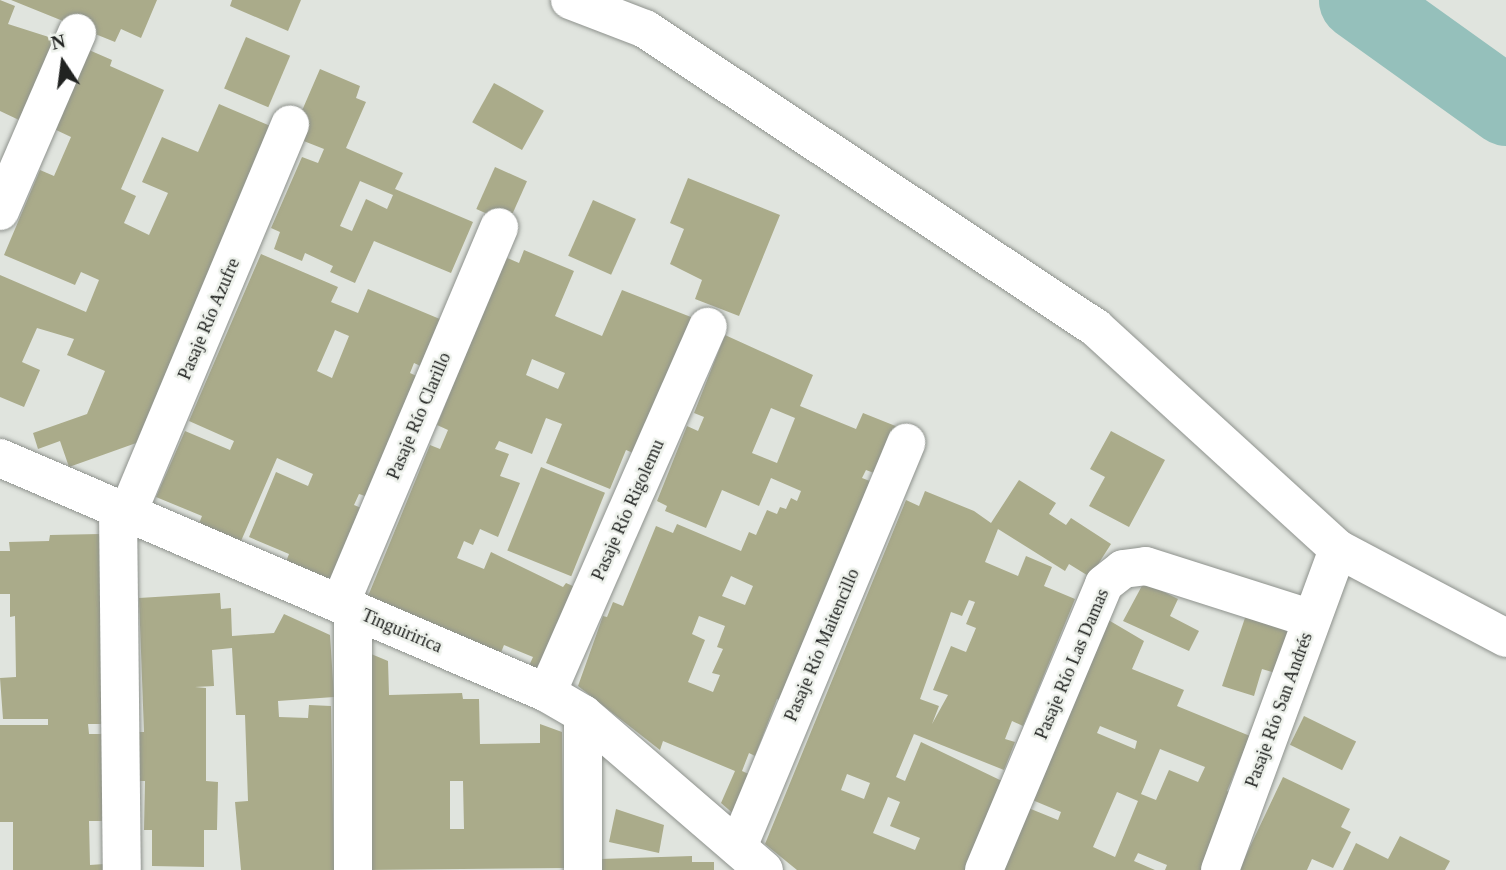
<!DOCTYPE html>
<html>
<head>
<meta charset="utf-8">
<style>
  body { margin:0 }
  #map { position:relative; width:1506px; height:870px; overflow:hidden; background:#e0e4de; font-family:Georgia,serif }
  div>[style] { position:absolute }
  .river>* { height:79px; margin:-39.5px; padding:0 39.5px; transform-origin:39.5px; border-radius:39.5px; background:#95c0bb }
  .building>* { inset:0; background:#aaab8a; transform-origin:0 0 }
  .roads { filter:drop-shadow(0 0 2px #8e928d) drop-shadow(0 0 2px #8e928d) }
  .street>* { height:38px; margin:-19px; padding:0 19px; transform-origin:19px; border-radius:19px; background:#fff }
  span { translate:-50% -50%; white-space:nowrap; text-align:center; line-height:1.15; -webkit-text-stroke:5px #edf1eb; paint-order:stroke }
  .street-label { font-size:18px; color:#212321 }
  .north { position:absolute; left:28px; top:28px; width:70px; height:70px; -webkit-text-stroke:5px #edf1eb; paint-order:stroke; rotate:347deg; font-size:19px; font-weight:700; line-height:28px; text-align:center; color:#212321 }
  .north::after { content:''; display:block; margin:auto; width:24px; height:32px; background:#212321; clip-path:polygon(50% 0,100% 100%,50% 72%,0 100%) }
</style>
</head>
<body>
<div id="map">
  <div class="river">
    <i style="left:1358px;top:0;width:182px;rotate:35.6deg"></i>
  </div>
  <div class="building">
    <i style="clip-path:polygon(0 0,15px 6px,8px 24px,55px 39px,19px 120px,0 111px)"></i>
    <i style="clip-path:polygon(11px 0,157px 0,141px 38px,121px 29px,115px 42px)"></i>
    <i style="clip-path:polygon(232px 0,301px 0,288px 31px,230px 6px)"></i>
    <i style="left:246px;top:37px;width:48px;height:56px;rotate:23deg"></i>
    <i style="clip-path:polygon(89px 50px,112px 60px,110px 66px,164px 90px,121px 189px,136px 196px,124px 223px,149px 235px,168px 193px,142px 182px,162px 137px,198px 152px,219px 104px,275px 128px,139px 442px,69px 467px,60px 441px,38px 449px,33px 433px,87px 414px,105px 371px,67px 355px,74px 339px,37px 328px,22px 362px,40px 370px,24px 407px,0 397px,0 275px,86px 312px,99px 280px,81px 272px,75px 285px,4px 255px,40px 170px,54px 176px,71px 137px,54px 129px)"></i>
    <i style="clip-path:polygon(evenodd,320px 69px,360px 86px,356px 98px,366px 102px,346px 148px,403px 173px,395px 189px,473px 222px,451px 273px,374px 241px,355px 283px,330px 272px,333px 266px,305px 253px,302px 261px,274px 249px,280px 232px,271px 228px,302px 157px,318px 163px,324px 149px,291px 136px,320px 69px,360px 181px,393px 195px,387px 209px,366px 199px,352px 231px,340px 226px,360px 181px)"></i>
    <i style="left:494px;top:83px;width:57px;height:45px;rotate:29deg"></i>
    <i style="left:495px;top:167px;width:35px;height:46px;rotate:24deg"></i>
    <i style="clip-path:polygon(688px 178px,780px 215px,739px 316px,695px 299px,702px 280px,670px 264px,684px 229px,670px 223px)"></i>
    <i style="left:593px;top:200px;width:47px;height:61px;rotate:24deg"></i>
    <i style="clip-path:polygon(evenodd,524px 250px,574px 271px,555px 316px,583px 328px,602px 336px,622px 290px,696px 319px,640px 456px,626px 450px,610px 489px,546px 463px,562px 424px,546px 418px,532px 454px,499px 441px,495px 449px,509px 454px,500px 476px,520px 483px,498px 537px,480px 529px,473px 545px,464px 541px,457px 558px,484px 569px,491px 552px,563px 587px,566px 583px,582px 590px,547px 675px,528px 668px,533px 657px,504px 645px,500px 655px,366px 601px,430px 445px,440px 449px,448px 430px,437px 425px,505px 257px,519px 263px,524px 250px,532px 359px,565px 373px,558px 389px,526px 375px,532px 359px)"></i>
    <i style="clip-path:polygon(evenodd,261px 254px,338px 287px,331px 302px,358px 313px,368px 289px,447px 322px,427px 369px,414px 363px,410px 373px,423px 379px,371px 498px,359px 494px,354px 505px,366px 510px,333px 587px,284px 567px,289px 554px,249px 537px,276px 472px,308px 486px,313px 474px,277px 458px,238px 548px,196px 531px,202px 516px,156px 497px,185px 431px,230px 450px,234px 441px,189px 421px,261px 254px,335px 330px,349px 336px,332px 378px,317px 371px,335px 330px)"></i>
    <i style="clip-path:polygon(evenodd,725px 335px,813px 375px,800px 406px,856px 429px,863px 413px,898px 427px,879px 475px,866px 470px,862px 478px,875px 483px,785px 702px,777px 699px,755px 756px,749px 753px,742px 771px,753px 776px,736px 816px,721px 803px,735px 771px,663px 741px,660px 750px,578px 686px,603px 616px,607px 617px,613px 602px,623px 606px,656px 526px,673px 533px,677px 524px,741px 551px,749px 532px,756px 535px,767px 510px,777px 514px,780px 507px,786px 509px,791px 498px,797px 501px,801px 491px,771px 478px,759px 506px,722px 490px,706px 528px,665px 511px,667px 506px,657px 501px,687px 426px,698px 431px,704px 417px,694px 413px,725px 335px,771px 408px,795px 418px,777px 463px,752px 453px,771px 408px,725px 335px,731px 576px,753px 586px,745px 605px,722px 596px,731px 576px,725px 335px,699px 616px,725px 626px,717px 647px,723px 649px,712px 673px,720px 675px,713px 692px,688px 682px,705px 640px,692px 634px,699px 616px)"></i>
    <i style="clip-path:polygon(1111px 431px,1165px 460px,1129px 527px,1089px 506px,1105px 477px,1090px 469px)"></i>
    <i style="left:541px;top:467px;width:69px;height:90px;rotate:22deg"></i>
    <i style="clip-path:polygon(evenodd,1019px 480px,1056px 503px,1049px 514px,1066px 525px,1071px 518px,1111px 544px,1090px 577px,1069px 564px,1065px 571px,998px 529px,985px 562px,1018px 576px,1026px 556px,1052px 567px,1044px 586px,1075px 599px,1023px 726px,1012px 721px,1005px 739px,1015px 742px,1004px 770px,914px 734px,896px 777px,905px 781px,921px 742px,1002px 781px,965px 870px,797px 870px,765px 844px,906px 500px,919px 506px,925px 491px,974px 511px,991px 523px,1019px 480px,969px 600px,975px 602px,966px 624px,976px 628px,966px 652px,951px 646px,933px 690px,948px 695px,932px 724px,939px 706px,920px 699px,951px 612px,962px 616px,969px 600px,1019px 480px,847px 774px,870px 783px,864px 799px,841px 790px,847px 774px,1019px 480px,888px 797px,900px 802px,890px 826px,920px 838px,915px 850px,873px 833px,888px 797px)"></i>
    <i style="clip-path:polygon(100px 534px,102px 724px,88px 724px,89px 734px,102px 734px,102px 821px,89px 821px,90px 865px,104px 864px,104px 870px,13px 870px,13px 822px,0 822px,0 725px,48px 725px,48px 719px,3px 719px,0 678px,16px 677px,15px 616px,10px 617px,10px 594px,0 594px,0 551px,10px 551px,9px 542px,49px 541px,50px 535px)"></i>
    <i style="clip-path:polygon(1144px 582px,1178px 599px,1170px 616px,1199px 631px,1189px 651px,1123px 621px)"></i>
    <i style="clip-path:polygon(220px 593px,221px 609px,231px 608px,232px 636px,274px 633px,284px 614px,330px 635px,334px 697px,278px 701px,279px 717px,308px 718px,309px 705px,331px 706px,334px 870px,241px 870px,235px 802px,248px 801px,245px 715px,236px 715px,232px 648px,212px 650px,214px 686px,195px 687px,206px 688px,206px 781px,218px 782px,217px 830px,204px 830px,204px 867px,152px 866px,152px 830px,144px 830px,145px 781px,134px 781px,134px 732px,144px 732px,139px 598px)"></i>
    <i style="clip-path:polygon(1248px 609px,1292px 624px,1275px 673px,1262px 669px,1254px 696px,1222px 686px)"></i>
    <i style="clip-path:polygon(evenodd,1105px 618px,1144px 641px,1132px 669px,1184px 690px,1177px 706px,1250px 736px,1227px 791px,1238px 795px,1206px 870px,1165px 870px,1167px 865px,1138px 853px,1134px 861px,1155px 870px,999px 870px,1026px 807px,1058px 820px,1061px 812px,1030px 799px,1105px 618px,1100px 726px,1137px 741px,1135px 749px,1097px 733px,1100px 726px,1105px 618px,1160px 749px,1205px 767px,1198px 782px,1169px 770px,1156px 800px,1141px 794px,1160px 749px,1105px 618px,1117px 792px,1138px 801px,1115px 857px,1093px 847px,1117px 792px)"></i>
    <i style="clip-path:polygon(evenodd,364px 651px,388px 661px,389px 695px,462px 693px,463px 699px,479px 699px,480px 744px,540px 743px,540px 724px,562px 732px,564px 868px,366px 870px,364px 651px,450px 781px,463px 781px,464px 829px,450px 829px,450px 781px)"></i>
    <i style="left:1304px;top:716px;width:58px;height:32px;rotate:26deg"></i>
    <i style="clip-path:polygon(1283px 777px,1350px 809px,1341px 827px,1351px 832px,1333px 868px,1312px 859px,1307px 870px,1239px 870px)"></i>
    <i style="clip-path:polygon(616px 809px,664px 825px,659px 853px,609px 842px)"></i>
    <i style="clip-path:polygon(1400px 836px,1450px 861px,1445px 870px,1343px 870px,1356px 843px,1388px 859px)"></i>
    <i style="clip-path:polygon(692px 856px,692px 862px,714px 862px,714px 870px,600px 870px,600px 859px)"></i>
  </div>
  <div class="roads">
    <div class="street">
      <i style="left:570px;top:0;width:80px;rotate:21.1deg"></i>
      <i style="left:645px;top:29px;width:541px;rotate:33.54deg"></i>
      <i style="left:1096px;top:328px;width:328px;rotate:42.4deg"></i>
      <i style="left:1338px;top:549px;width:190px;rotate:27.9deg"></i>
      <i style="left:0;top:211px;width:194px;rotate:-66.6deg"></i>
      <i style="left:0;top:458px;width:595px;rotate:23.25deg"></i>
      <i style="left:547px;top:693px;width:42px;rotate:30.3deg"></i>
      <i style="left:583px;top:714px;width:239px;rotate:40.8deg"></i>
      <i style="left:118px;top:509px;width:361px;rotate:89.4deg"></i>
      <i style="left:128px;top:512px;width:420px;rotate:-67.3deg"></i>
      <i style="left:340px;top:604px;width:409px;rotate:-67.1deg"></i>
      <i style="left:353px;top:610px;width:260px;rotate:90deg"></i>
      <i style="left:547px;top:693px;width:400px;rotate:-66.3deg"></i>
      <i style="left:583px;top:714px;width:156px;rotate:90deg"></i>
      <i style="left:738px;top:847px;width:438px;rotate:-67.4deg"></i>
      <i style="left:984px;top:870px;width:310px;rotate:-67.2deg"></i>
      <i style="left:1104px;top:584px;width:24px;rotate:-38deg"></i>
      <i style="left:1123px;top:569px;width:23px;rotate:-7deg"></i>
      <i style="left:1146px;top:566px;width:174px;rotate:17.7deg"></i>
      <i style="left:1220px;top:870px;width:342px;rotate:-69.8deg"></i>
    </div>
  </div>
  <div class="street-label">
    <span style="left:209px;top:319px;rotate:-67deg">Pasaje Río Azufre</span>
    <span style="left:419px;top:416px;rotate:-67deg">Pasaje Río Clarillo</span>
    <span style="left:628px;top:510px;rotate:-66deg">Pasaje Río Rigolemu</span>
    <span style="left:402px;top:631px;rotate:23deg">Tinguiririca</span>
    <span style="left:822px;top:645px;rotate:-67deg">Pasaje Río Maitencillo</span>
    <span style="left:1072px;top:664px;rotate:-67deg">Pasaje Río Las Damas</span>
    <span style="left:1279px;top:710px;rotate:-70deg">Pasaje Río San Andrés</span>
  </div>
  <div class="north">N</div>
</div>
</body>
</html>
